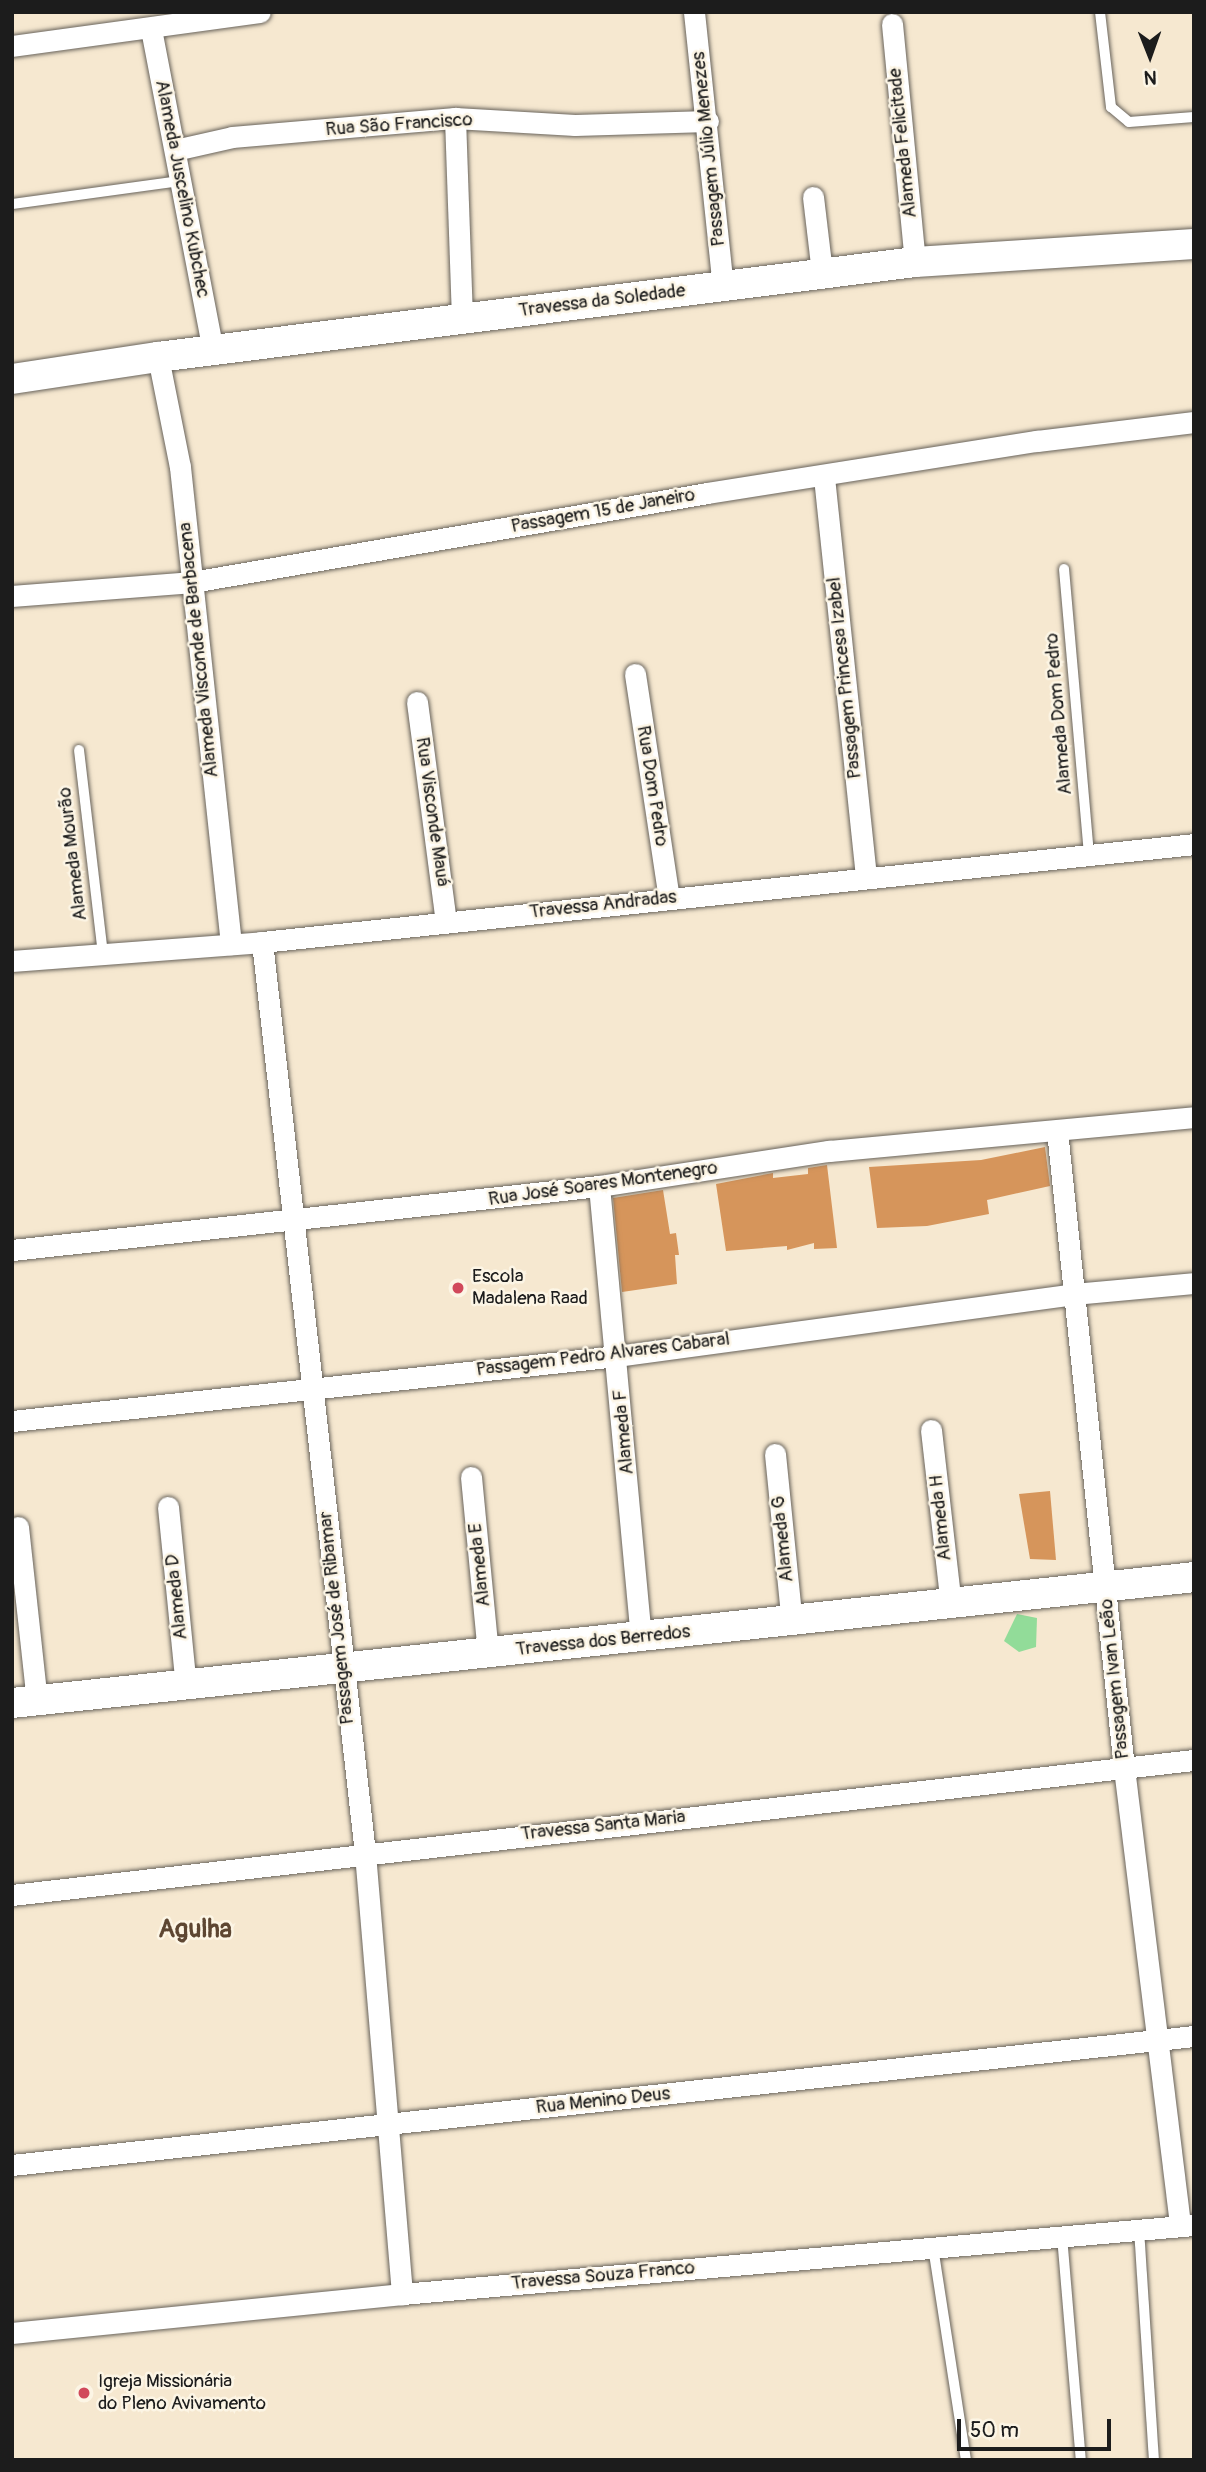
<!DOCTYPE html>
<html>
<head>
<meta charset="utf-8">
<style>
  body { margin:0 }
  #map { position:relative; width:1206px; height:2472px; overflow:hidden; background:#f6e8d0; font-family:Pangolin,sans-serif }
  div>[style] { position:absolute }
  .green>* { inset:0; background:#92dc99 }
  .building>* { inset:0; background:#d6955b }
  .roads { filter:drop-shadow(0 0 2px #68635b) drop-shadow(0 0 2px #68635b) }
  .lane>* { height:10px; margin:-5px; padding:0 5px; transform-origin:5px; border-radius:5px; background:#fff }
  .street>* { height:21px; margin:-10.5px; padding:0 10.5px; transform-origin:10.5px; border-radius:10.5px; background:#fff }
  .secondary>* { height:30px; margin:-15px; padding:0 15px; transform-origin:15px; border-radius:15px; background:#fff }
  .dots>* { width:19px; height:19px; translate:-50% -50%; box-sizing:border-box; border:4px solid #fcf5e5; border-radius:50% }
  span { translate:-50% -50%; white-space:nowrap; text-align:center; line-height:1.15; -webkit-text-stroke:5px #fcf5e5; paint-order:stroke }
  .street-label { font-size:19px; color:#1c1c1c }
  .poi-label { font-size:19px; color:#1c1c1c }
  .left { translate:0 -50%; text-align:left }
  .district-label { font-size:26px; color:#5d4632; font-weight:700 }
  .frame { position:absolute; inset:0; border:14px solid #1c1c1c; pointer-events:none }
  .north { position:absolute; left:1115px; top:21px; width:70px; height:70px; -webkit-text-stroke:5px #fcf5e5; paint-order:stroke; rotate:179deg; font-size:19px; font-weight:700; line-height:28px; text-align:center; color:#1c1c1c }
  .north::after { content:''; display:block; margin:auto; width:24px; height:32px; background:#1c1c1c; clip-path:polygon(50% 0,100% 100%,50% 72%,0 100%) }
  .scale { position:absolute; left:957px; top:2419px; width:154px; height:32px; box-sizing:border-box; border:4px solid #1c1c1c; border-top:0; padding-left:9px; font-size:21px; line-height:24px; white-space:nowrap; color:#1c1c1c; -webkit-text-stroke:5px #fcf5e5; paint-order:stroke }
</style>
</head>
<body>
<div id="map">
  <div class="green">
    <i style="clip-path:polygon(1017px 1614px,1037px 1618px,1036px 1647px,1019px 1652px,1004px 1641px)"></i>
  </div>
  <div class="building">
    <i style="clip-path:polygon(1045px 1147px,1050px 1186px,987px 1200px,989px 1214px,927px 1226px,877px 1228px,869px 1167px,981px 1160px)"></i>
    <i style="clip-path:polygon(827px 1165px,837px 1248px,814px 1249px,814px 1243px,787px 1250px,787px 1246px,726px 1251px,716px 1184px,773px 1173px,773px 1178px,808px 1174px,808px 1168px)"></i>
    <i style="clip-path:polygon(663px 1190px,670px 1234px,676px 1233px,679px 1255px,675px 1255px,677px 1284px,622px 1292px,613px 1198px)"></i>
    <i style="clip-path:polygon(1050px 1491px,1056px 1560px,1030px 1559px,1019px 1494px)"></i>
  </div>
  <div class="roads">
    <div class="lane">
      <i style="left:1100px;top:12px;width:96px;rotate:83.4deg"></i>
      <i style="left:1111px;top:107px;width:23px;rotate:40deg"></i>
      <i style="left:1129px;top:122px;width:65px;rotate:-4.4deg"></i>
      <i style="left:12px;top:204px;width:170px;rotate:-7.8deg"></i>
      <i style="left:1064px;top:569px;width:288px;rotate:85deg"></i>
      <i style="left:79px;top:750px;width:205px;rotate:83.3deg"></i>
      <i style="left:1139px;top:2229px;width:231px;rotate:86.3deg"></i>
      <i style="left:1062px;top:2236px;width:225px;rotate:85.2deg"></i>
      <i style="left:933px;top:2247px;width:216px;rotate:81.2deg"></i>
    </div>
    <div class="street">
      <i style="left:694px;top:12px;width:276px;rotate:84deg"></i>
      <i style="left:892px;top:24px;width:239px;rotate:84.5deg"></i>
      <i style="left:151px;top:29px;width:327px;rotate:79.1deg"></i>
      <i style="left:12px;top:46px;width:250px;rotate:-7.8deg"></i>
      <i style="left:455px;top:118px;width:200px;rotate:88deg"></i>
      <i style="left:175px;top:150px;width:58px;rotate:-12.8deg"></i>
      <i style="left:232px;top:137px;width:224px;rotate:-4.9deg"></i>
      <i style="left:455px;top:118px;width:120px;rotate:3.3deg"></i>
      <i style="left:575px;top:125px;width:133px;rotate:-1.7deg"></i>
      <i style="left:813px;top:197px;width:77px;rotate:83.2deg"></i>
      <i style="left:158px;top:357px;width:112px;rotate:78.7deg"></i>
      <i style="left:180px;top:467px;width:480px;rotate:83.9deg"></i>
      <i style="left:824px;top:477px;width:403px;rotate:84deg"></i>
      <i style="left:12px;top:596px;width:181px;rotate:-4.4deg"></i>
      <i style="left:192px;top:582px;width:523px;rotate:-9.8deg"></i>
      <i style="left:707px;top:493px;width:334px;rotate:-9deg"></i>
      <i style="left:1037px;top:441px;width:158px;rotate:-6.9deg"></i>
      <i style="left:635px;top:674px;width:227px;rotate:81.4deg"></i>
      <i style="left:417px;top:702px;width:222px;rotate:82.5deg"></i>
      <i style="left:262px;top:942px;width:917px;rotate:83.55deg"></i>
      <i style="left:365px;top:1853px;width:443px;rotate:85.2deg"></i>
      <i style="left:12px;top:961px;width:251px;rotate:-4.3deg"></i>
      <i style="left:262px;top:942px;width:937px;rotate:-6deg"></i>
      <i style="left:1057px;top:1131px;width:641px;rotate:84deg"></i>
      <i style="left:1124px;top:1768px;width:461px;rotate:83deg"></i>
      <i style="left:599px;top:1186px;width:453px;rotate:84.7deg"></i>
      <i style="left:12px;top:1250px;width:590px;rotate:-6.22deg"></i>
      <i style="left:599px;top:1186px;width:233px;rotate:-8.7deg"></i>
      <i style="left:829px;top:1151px;width:367px;rotate:-5.3deg"></i>
      <i style="left:12px;top:1421px;width:608px;rotate:-6.13deg"></i>
      <i style="left:617px;top:1356px;width:460px;rotate:-7.7deg"></i>
      <i style="left:1073px;top:1294px;width:121px;rotate:-5.2deg"></i>
      <i style="left:931px;top:1430px;width:177px;rotate:83.5deg"></i>
      <i style="left:775px;top:1454px;width:170px;rotate:84.3deg"></i>
      <i style="left:471px;top:1477px;width:177px;rotate:84.5deg"></i>
      <i style="left:168px;top:1507px;width:180px;rotate:84.3deg"></i>
      <i style="left:18px;top:1527px;width:175px;rotate:83.8deg"></i>
      <i style="left:12px;top:1895px;width:1190px;rotate:-6.52deg"></i>
      <i style="left:12px;top:2165px;width:1189px;rotate:-6.23deg"></i>
      <i style="left:12px;top:2333px;width:392px;rotate:-5.7deg"></i>
      <i style="left:402px;top:2294px;width:795px;rotate:-4.98deg"></i>
    </div>
    <div class="secondary">
      <i style="left:12px;top:379px;width:148px;rotate:-8.6deg"></i>
      <i style="left:158px;top:357px;width:763px;rotate:-7.15deg"></i>
      <i style="left:915px;top:262px;width:280px;rotate:-3.7deg"></i>
      <i style="left:12px;top:1703px;width:1189px;rotate:-6.08deg"></i>
    </div>
  </div>
  <div class="dots">
    <i style="left:458px;top:1288px;background:#d1495b"></i>
    <i style="left:84px;top:2393px;background:#d1495b"></i>
  </div>
  <div class="street-label">
    <span style="left:399px;top:125px;rotate:-4deg">Rua São Francisco</span>
    <span style="left:903px;top:143px;rotate:-96deg">Alameda Felicitade</span>
    <span style="left:709px;top:149px;rotate:-96deg">Passagem Júlio Menezes</span>
    <span style="left:182px;top:189px;rotate:79deg">Alameda Juscelino Kubchec</span>
    <span style="left:602px;top:301px;rotate:-7deg">Travessa da Soledade</span>
    <span style="left:603px;top:511px;rotate:-10deg">Passagem 15 de Janeiro</span>
    <span style="left:199px;top:650px;rotate:-96deg">Alameda Visconde de Barbacena</span>
    <span style="left:845px;top:678px;rotate:-96deg">Passagem Princesa Izabel</span>
    <span style="left:1059px;top:714px;rotate:-95deg">Alameda Dom Pedro</span>
    <span style="left:652px;top:786px;rotate:81deg">Rua Dom Pedro</span>
    <span style="left:432px;top:812px;rotate:82deg">Rua Visconde Mauá</span>
    <span style="left:73px;top:854px;rotate:-97deg">Alameda Mourão</span>
    <span style="left:603px;top:905px;rotate:-6deg">Travessa Andradas</span>
    <span style="left:603px;top:1184px;rotate:-8deg">Rua José Soares Montenegro</span>
    <span style="left:603px;top:1355px;rotate:-7deg">Passagem Pedro Alvares Cabaral</span>
    <span style="left:624px;top:1432px;rotate:-95deg">Alameda F</span>
    <span style="left:941px;top:1518px;rotate:-96deg">Alameda H</span>
    <span style="left:783px;top:1539px;rotate:-96deg">Alameda G</span>
    <span style="left:480px;top:1565px;rotate:-96deg">Alameda E</span>
    <span style="left:177px;top:1597px;rotate:-96deg">Alameda D</span>
    <span style="left:337px;top:1618px;rotate:-96deg">Passagem José de Ribamar</span>
    <span style="left:603px;top:1641px;rotate:-6deg">Travessa dos Berredos</span>
    <span style="left:1115px;top:1679px;rotate:-96deg">Passagem Ivan Leão</span>
    <span style="left:603px;top:1826px;rotate:-6deg">Travessa Santa Maria</span>
    <span style="left:603px;top:2101px;rotate:-6deg">Rua Menino Deus</span>
    <span style="left:603px;top:2276px;rotate:-5deg">Travessa Souza Franco</span>
  </div>
  <div class="poi-label">
    <span class="left" style="left:472px;top:1288px">Escola<br>Madalena Raad</span>
    <span class="left" style="left:98px;top:2393px">Igreja Missionária<br>do Pleno Avivamento</span>
  </div>
  <div class="district-label">
    <span style="left:195px;top:1930px">Agulha</span>
  </div>
  <div class="frame"></div>
  <div class="north">N</div>
  <div class="scale">50 m</div>
</div>
</body>
</html>
